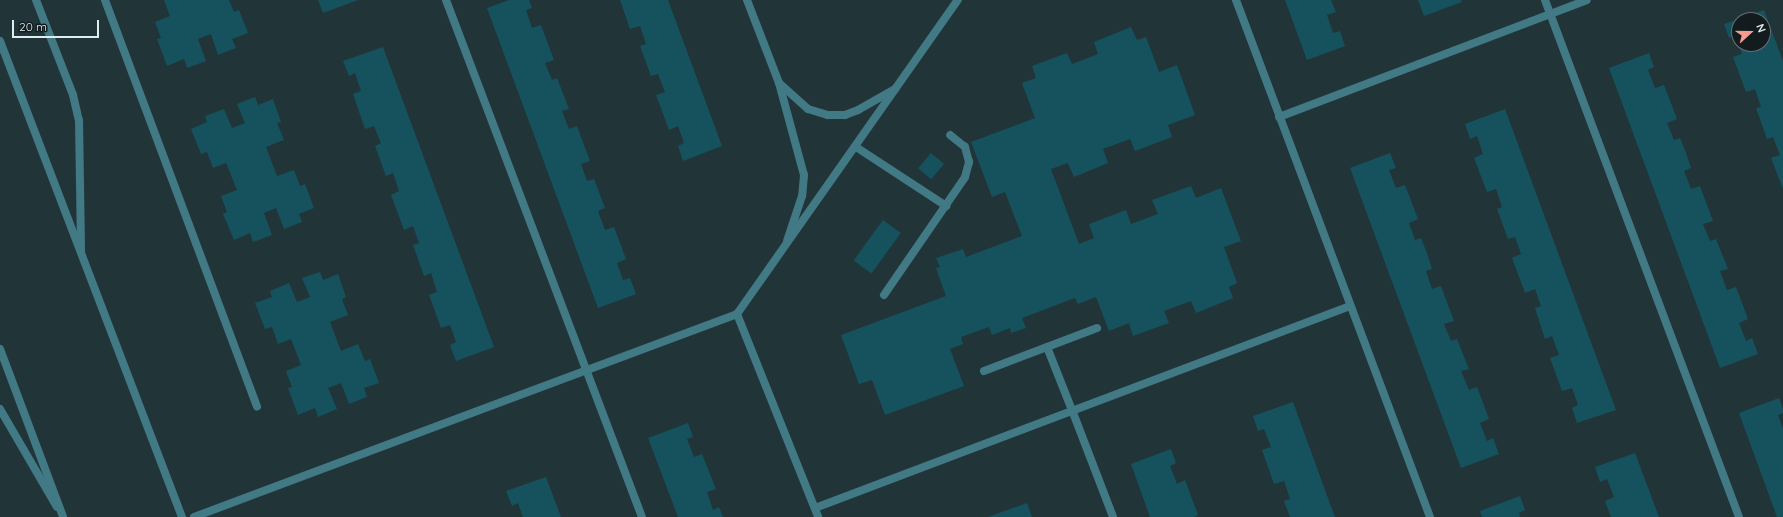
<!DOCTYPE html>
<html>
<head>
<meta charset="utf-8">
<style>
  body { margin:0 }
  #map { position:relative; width:1783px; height:517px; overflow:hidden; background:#213539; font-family:Quicksand,sans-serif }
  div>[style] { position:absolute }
  .building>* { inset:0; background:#15525d; transform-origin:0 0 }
  .service>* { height:8px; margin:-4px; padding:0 4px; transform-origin:4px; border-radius:4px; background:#417985 }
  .minor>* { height:8px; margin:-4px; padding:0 4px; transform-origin:4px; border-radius:4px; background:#417985 }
  .tertiary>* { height:8px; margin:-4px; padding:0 4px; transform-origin:4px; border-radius:4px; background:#417985 }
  span { translate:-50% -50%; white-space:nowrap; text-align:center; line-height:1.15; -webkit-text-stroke:3px #121b1d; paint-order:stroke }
  .north { position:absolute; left:1731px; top:12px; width:40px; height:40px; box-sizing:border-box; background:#121b1d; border:1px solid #646f71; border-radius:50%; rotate:69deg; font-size:11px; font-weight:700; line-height:16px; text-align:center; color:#e0ecef }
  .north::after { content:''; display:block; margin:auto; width:14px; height:18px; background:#f59c91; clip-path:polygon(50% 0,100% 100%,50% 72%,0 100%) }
  .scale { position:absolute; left:12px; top:20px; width:87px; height:18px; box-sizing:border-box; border:2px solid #e0ecef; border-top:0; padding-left:5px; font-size:12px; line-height:14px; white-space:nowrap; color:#e0ecef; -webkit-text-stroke:3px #121b1d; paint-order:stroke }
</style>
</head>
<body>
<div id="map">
  <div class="building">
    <i style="clip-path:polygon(164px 0,229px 0,234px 12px,239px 10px,248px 33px,232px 39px,236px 48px,218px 55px,211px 34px,198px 39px,206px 61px,187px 68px,184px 59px,167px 66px,157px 39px,161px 38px,155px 22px,170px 16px)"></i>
    <i style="clip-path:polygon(318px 0,358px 0,323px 13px)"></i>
    <i style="clip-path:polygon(509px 0,529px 0,532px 8px,526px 10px,532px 28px,541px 25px,554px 60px,545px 63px,552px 80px,557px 78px,569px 109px,562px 111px,569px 129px,577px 126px,590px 161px,581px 164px,587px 181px,594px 179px,605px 208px,598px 211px,605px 230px,614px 227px,626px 259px,617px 263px,623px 280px,630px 278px,636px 294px,598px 308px,487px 8px)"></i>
    <i style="clip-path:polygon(620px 0,668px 0,722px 146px,683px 161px,678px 146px,684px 143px,678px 126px,669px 130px,656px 95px,665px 92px,658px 74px,651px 76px,640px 46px,646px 44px,640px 26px,630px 29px)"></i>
    <i style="clip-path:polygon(1285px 0,1331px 0,1336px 12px,1327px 15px,1333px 33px,1340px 31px,1345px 46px,1307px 60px)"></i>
    <i style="clip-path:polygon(1418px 0,1461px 0,1462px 2px,1424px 16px)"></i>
    <i style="clip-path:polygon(evenodd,1764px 10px,1783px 61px,1783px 189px,1771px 158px,1780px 155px,1773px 137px,1767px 139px,1756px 108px,1761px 107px,1755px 89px,1746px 92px,1733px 57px,1742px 54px,1735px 36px,1729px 38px,1724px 24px,1764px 10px,1739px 20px,1763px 20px,1763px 44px,1739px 44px,1739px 20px)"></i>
    <i style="clip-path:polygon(1131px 27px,1137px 40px,1146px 37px,1159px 72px,1177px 65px,1195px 115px,1168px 125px,1172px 137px,1135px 151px,1130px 139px,1103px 149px,1108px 163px,1074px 177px,1068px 163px,1051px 169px,1079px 244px,1094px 238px,1089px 224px,1126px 210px,1131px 224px,1158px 214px,1152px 200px,1191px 186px,1196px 198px,1221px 188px,1241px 241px,1224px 247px,1237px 283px,1229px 287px,1233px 298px,1196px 313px,1191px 301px,1164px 311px,1169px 323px,1133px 336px,1129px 323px,1109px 331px,1096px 297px,1078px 304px,1075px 298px,1022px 318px,1026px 328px,1011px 333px,1010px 328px,992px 335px,989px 327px,961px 337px,963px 344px,950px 349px,964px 386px,885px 415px,872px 380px,859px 384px,841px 335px,946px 296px,936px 268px,940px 267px,936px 258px,963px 249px,966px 257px,1022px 236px,1005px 192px,992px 197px,971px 142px,1035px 118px,1022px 83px,1036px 78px,1032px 66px,1067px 53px,1072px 64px,1098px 54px,1094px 42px)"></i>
    <i style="clip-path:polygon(383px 47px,494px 347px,456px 361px,450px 345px,456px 342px,450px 325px,441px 328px,429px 295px,437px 292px,431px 273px,424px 276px,413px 245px,419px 243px,413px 226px,404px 230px,391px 195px,399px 191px,393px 173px,386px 176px,375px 146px,381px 143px,374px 126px,365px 129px,353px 94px,361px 91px,355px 73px,349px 76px,343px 61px)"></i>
    <i style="clip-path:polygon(1649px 53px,1654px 67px,1648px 70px,1655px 88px,1664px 85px,1677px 119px,1667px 123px,1674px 140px,1680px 138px,1686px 153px,1691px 168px,1684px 171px,1691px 189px,1700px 186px,1713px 221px,1703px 224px,1710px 241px,1716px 239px,1728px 269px,1720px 271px,1727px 290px,1736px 287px,1748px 319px,1739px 323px,1746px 341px,1752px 338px,1758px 354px,1720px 368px,1609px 68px)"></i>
    <i style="clip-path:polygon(255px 97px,258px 105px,273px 99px,281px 122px,277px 123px,284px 140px,266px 147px,277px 176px,294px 170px,300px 186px,305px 184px,314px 208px,299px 214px,302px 222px,284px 229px,276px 208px,264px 213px,272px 235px,253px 242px,250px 233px,234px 240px,223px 214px,227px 212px,221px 196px,237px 190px,226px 163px,213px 168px,207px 152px,201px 154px,191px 129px,207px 122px,205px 116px,224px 109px,232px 128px,245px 123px,237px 104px)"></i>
    <i style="clip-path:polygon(1505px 109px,1616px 410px,1577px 423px,1572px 408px,1578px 405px,1572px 388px,1562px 391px,1550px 358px,1559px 355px,1552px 336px,1545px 339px,1535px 308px,1541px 306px,1535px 289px,1525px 293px,1512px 258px,1521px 254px,1515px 237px,1508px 239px,1497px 209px,1502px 207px,1496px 189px,1487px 192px,1474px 158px,1483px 154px,1477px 136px,1470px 139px,1465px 124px)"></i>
    <i style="left:931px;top:153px;width:17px;height:20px;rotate:40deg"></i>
    <i style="clip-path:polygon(1390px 153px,1396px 168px,1389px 170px,1396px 188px,1405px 185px,1418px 219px,1409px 223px,1415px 240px,1421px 238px,1427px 253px,1432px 269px,1426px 271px,1432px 289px,1441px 286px,1454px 321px,1444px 324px,1451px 341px,1457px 339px,1469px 369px,1461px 371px,1469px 390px,1477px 387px,1489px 419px,1480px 423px,1487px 441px,1493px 438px,1499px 454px,1461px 468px,1350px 168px)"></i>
    <i style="left:883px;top:220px;width:22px;height:50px;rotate:36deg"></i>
    <i style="clip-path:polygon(320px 272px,323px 280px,338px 274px,346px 297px,342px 299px,348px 315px,330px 322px,341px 351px,358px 344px,365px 361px,370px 359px,379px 383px,364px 388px,367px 397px,349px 404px,341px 383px,328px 388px,337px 409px,318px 417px,315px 408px,298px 415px,288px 388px,292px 387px,286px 371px,301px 365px,291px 339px,278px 344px,272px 327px,265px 329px,255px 303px,272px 297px,270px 291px,289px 283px,297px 302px,310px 297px,302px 278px)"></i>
    <i style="clip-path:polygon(1779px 398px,1783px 409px,1783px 413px,1778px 415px,1783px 429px,1783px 517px,1777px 517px,1739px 413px)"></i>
    <i style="clip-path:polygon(1293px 402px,1329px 501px,1335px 517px,1290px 517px,1284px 501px,1290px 499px,1284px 481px,1274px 484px,1262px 450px,1271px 447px,1264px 429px,1258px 431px,1253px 416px)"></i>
    <i style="clip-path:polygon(688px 423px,693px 437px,687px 439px,694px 457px,702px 454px,716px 489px,707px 492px,713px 510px,719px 507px,723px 517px,678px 517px,648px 438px)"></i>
    <i style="clip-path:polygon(1171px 449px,1176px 463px,1170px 466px,1177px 484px,1185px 480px,1198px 515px,1194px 517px,1150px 517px,1131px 464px)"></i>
    <i style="clip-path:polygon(1635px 453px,1659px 517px,1611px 517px,1605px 501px,1614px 497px,1607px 479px,1600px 482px,1595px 467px)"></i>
    <i style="clip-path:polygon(546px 477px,561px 517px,523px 517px,518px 503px,512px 506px,506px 491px)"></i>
    <i style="clip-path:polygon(1520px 496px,1525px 510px,1519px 513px,1520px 517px,1482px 517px,1480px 511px)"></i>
    <i style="clip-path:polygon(1027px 503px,1032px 517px,988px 517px)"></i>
  </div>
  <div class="service">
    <i style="left:36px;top:0;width:102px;rotate:68.7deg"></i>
    <i style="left:73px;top:95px;width:26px;rotate:77deg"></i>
    <i style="left:79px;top:120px;width:132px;rotate:89.1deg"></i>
    <i style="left:856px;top:147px;width:108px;rotate:33.2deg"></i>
    <i style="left:884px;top:295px;width:143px;rotate:-55.5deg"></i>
    <i style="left:965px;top:177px;width:16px;rotate:-75deg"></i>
    <i style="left:969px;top:162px;width:16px;rotate:-105deg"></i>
    <i style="left:965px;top:147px;width:19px;rotate:-141deg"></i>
    <i style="left:1047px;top:347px;width:68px;rotate:68.4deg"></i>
    <i style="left:984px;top:371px;width:121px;rotate:-20.8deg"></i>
    <i style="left:0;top:409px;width:113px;rotate:59.8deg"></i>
  </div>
  <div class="minor">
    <i style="left:105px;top:0;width:434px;rotate:69.5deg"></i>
    <i style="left:446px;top:0;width:553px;rotate:69.24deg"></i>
    <i style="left:747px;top:0;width:89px;rotate:68.9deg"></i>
    <i style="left:779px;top:83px;width:95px;rotate:74.8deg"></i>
    <i style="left:804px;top:175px;width:21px;rotate:95deg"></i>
    <i style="left:802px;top:196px;width:47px;rotate:108.4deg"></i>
    <i style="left:1545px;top:0;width:552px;rotate:69.43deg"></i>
    <i style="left:779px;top:83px;width:39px;rotate:42deg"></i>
    <i style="left:808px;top:109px;width:21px;rotate:17deg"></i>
    <i style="left:828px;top:115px;width:17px"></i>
    <i style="left:845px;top:115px;width:14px;rotate:-21deg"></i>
    <i style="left:858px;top:110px;width:43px;rotate:-29.6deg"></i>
    <i style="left:1279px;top:117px;width:329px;rotate:-20.8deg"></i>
    <i style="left:737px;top:314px;width:219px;rotate:68.2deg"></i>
    <i style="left:1072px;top:410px;width:115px;rotate:69deg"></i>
    <i style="left:815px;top:508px;width:572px;rotate:-20.69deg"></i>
  </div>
  <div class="tertiary">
    <i style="left:1236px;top:0;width:552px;rotate:69.43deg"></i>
    <i style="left:0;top:41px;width:510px;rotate:69.08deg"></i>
    <i style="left:0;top:349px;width:179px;rotate:69.4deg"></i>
    <i style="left:194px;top:517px;width:580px;rotate:-20.5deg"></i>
    <i style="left:737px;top:314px;width:384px;rotate:-54.9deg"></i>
  </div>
  <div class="north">N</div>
  <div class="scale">20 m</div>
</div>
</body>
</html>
